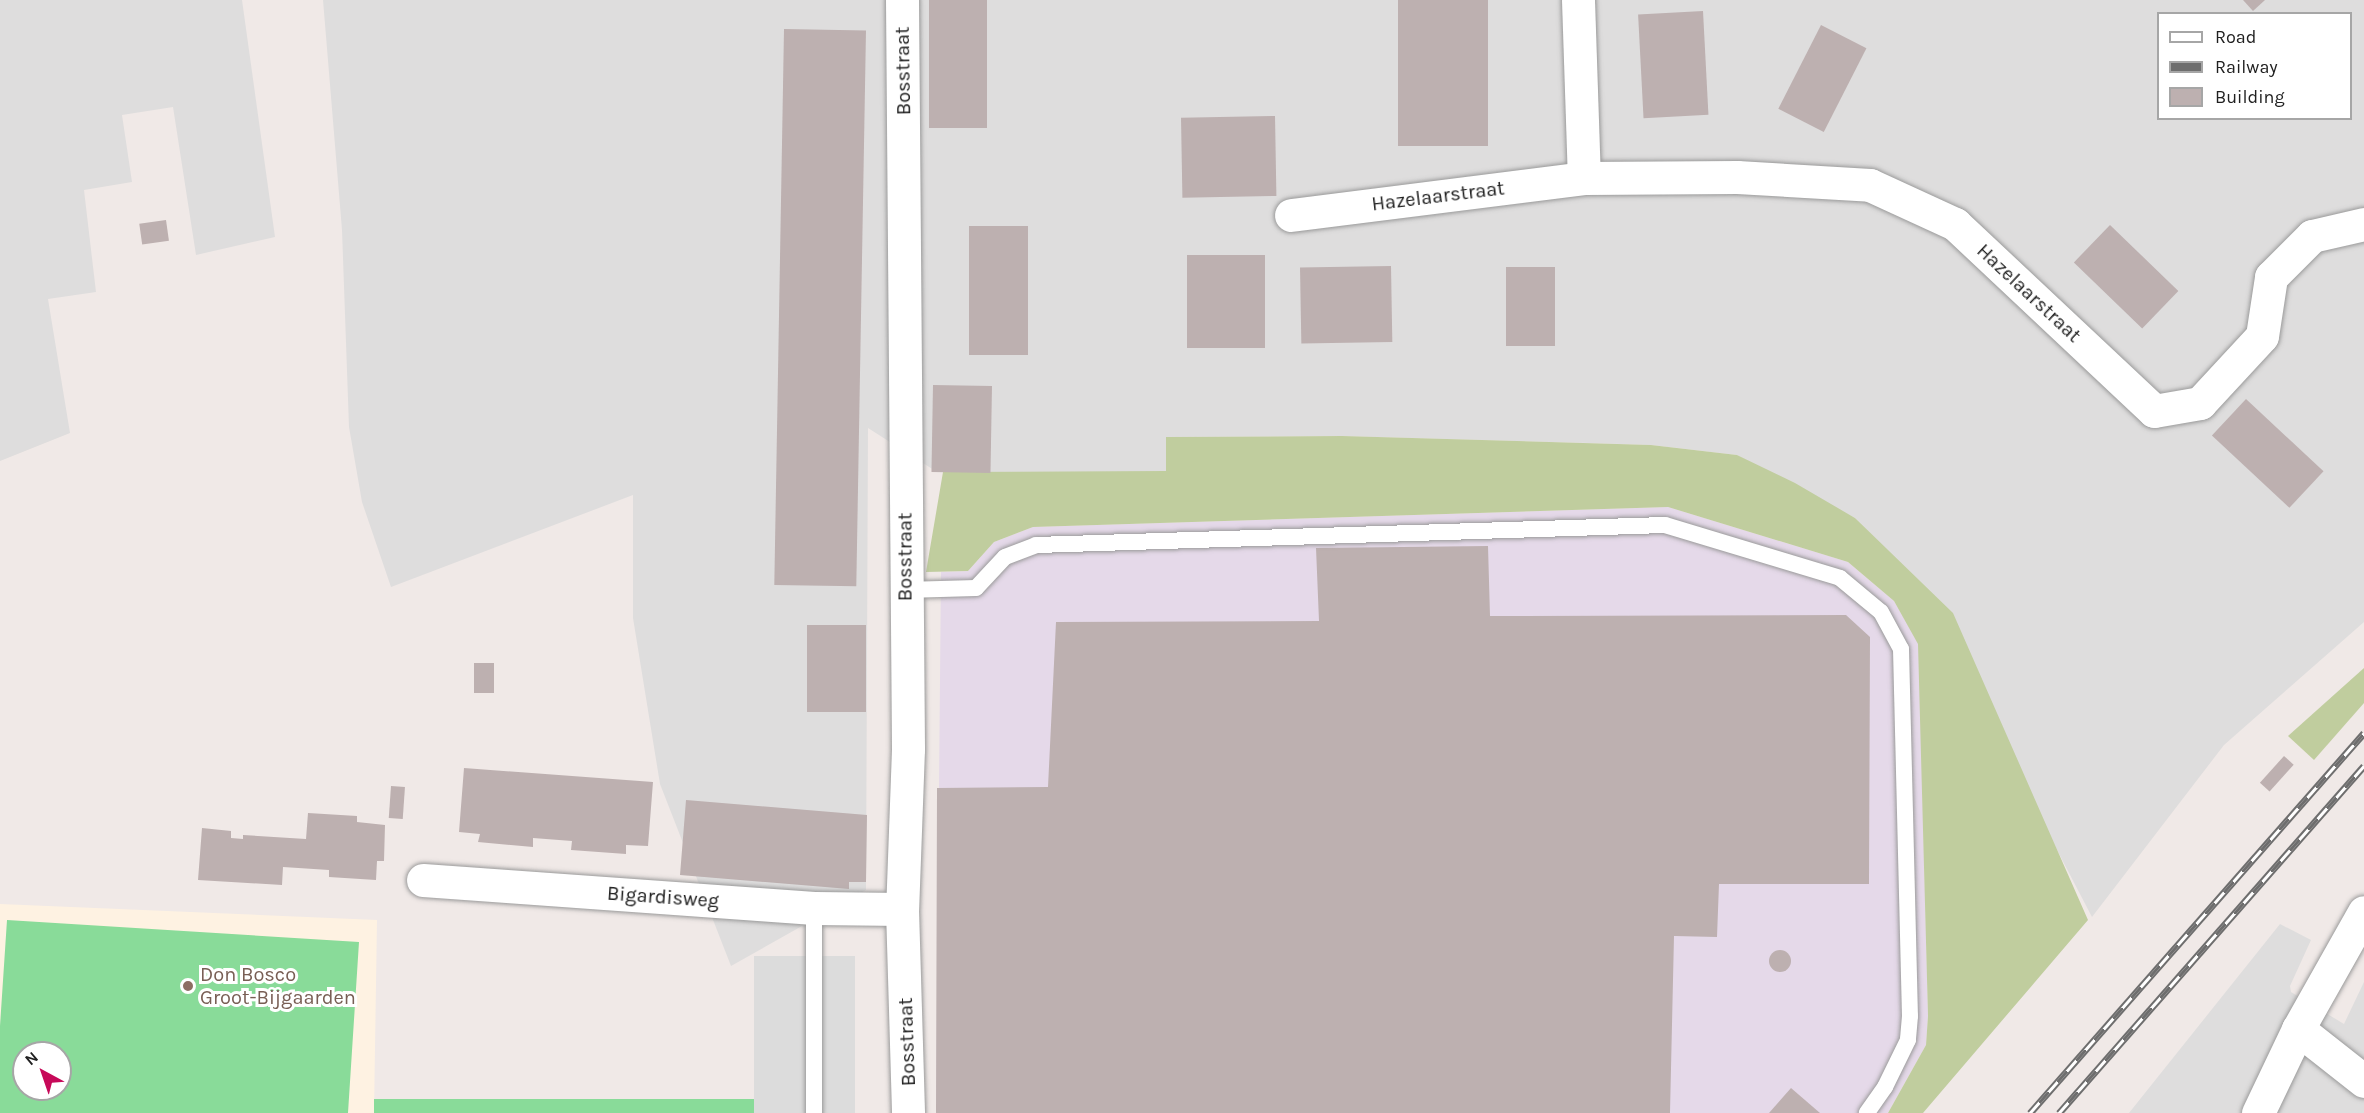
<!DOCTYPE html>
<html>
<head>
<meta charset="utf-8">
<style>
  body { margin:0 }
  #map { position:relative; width:2364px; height:1113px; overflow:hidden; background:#f0e9e7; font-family:Karla,sans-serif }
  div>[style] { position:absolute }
  .residential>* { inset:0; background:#dedddd }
  .industrial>* { inset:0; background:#e5d9e9 }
  .education>* { inset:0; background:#fef2e2 }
  .forest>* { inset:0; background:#c0cd9e }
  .pitch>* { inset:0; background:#89db99; transform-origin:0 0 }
  .parking>* { inset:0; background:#dcdcdc; transform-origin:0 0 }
  .building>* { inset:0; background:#bdb0b0; transform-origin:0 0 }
  .round { border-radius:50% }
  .roads { filter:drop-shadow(0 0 2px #9a9a9a) drop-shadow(0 0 2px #9a9a9a) }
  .service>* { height:16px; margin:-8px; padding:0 8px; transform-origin:8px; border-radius:8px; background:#fff }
  .minor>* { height:33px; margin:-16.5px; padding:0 16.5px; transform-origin:16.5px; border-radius:16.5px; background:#fff }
  .rail>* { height:7px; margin-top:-3.5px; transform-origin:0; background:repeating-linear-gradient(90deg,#fff 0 14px,#6e6e6e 0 28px); box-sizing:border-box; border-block:2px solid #6e6e6e }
  .dots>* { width:16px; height:16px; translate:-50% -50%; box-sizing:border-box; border:3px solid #fff; border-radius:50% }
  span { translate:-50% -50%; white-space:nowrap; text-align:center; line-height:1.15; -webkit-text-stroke:6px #fff; paint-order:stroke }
  .street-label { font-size:20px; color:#202020 }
  .education-label { font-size:20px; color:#785e54 }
  .left { translate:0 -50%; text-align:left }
  .legend { position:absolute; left:2157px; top:12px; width:195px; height:108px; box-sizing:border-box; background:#fff; border:2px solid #a6a6a6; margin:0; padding:8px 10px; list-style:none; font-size:18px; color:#202020 }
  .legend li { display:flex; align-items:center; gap:12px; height:30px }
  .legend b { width:30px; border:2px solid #a6a6a6 }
  .north { position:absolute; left:12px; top:1041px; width:60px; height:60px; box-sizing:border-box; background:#fff; border:2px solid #a6a6a6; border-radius:50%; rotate:320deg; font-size:16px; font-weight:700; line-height:24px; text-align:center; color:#202020 }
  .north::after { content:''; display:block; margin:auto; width:21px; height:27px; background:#c70959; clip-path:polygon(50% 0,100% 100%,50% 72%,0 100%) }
</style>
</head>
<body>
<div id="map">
  <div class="residential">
    <i style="clip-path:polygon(0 0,242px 0,275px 237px,196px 255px,173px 107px,122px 115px,132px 182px,84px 190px,96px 292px,48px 299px,70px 433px,0 461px)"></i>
    <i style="clip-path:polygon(evenodd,323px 0,2364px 0,2364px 622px,2224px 745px,2092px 917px,1963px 670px,1905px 569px,1855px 518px,1737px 455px,1651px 445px,1588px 443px,1341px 436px,1166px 437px,1166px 472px,937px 472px,868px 428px,866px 890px,731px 966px,660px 784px,633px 618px,633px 495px,391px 587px,362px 502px,349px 427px,342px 230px,323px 0,2158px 14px,2350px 14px,2350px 118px,2158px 118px,2158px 14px)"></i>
    <i style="clip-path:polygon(2280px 924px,2311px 940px,2290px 986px,2291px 992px,2344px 1024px,2364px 982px,2364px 1113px,2129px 1113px)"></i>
  </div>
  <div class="industrial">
    <i style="clip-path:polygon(1668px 507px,1848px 562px,1894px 601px,1919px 644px,1928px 1016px,1926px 1045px,1888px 1113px,936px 1113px,941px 572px,968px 571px,994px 542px,1033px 527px)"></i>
  </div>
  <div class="education">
    <i style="clip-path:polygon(evenodd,0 904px,377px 920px,374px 1113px,0 1113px,0 904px,24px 1053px,60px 1053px,60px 1089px,24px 1089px,24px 1053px)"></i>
  </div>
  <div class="forest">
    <i style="clip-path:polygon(1342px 436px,1651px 445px,1737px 455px,1795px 483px,1855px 518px,1953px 613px,2088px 920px,1923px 1113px,1888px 1113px,1926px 1045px,1928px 1016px,1918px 644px,1894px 601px,1848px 562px,1668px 507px,1033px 527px,994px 542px,968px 571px,926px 572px,943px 472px,1166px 471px,1166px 437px)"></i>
    <i style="clip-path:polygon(2364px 668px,2364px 703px,2314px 760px,2288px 736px)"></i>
  </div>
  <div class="pitch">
    <i style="clip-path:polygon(evenodd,7px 920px,359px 942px,348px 1113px,0 1113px,0 1026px,7px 920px,24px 1053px,60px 1053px,60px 1089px,24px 1089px,24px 1053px)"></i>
    <i style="left:374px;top:1099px;width:381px;height:14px"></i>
  </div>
  <div class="parking">
    <i style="left:754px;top:956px;width:101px;height:157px"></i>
  </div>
  <div class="building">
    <i style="left:929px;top:0;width:58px;height:128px"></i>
    <i style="left:1398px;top:0;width:90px;height:146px"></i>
    <i style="clip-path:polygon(2243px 0,2265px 0,2253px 11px)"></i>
    <i style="left:1703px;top:11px;width:104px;height:65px;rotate:87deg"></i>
    <i style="left:1821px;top:25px;width:51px;height:94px;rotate:27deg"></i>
    <i style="left:784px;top:29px;width:82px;height:556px;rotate:1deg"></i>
    <i style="left:1275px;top:116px;width:80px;height:94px;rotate:89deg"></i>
    <i style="left:166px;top:220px;width:21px;height:27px;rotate:82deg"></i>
    <i style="left:2110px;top:225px;width:95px;height:52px;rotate:44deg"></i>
    <i style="left:969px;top:226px;width:59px;height:129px"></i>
    <i style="left:1187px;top:255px;width:78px;height:93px"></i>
    <i style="left:1391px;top:266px;width:76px;height:91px;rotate:89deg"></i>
    <i style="left:1555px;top:267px;width:79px;height:49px;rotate:90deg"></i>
    <i style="left:933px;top:385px;width:59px;height:87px;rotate:1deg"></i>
    <i style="left:2246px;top:399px;width:106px;height:50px;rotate:43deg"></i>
    <i style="clip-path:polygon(1488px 546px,1490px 616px,1846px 615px,1870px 637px,1869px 884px,1719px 884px,1717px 937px,1674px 936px,1670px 1113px,936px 1113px,937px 788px,1048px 787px,1056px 622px,1319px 621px,1316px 548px)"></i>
    <i style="left:807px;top:625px;width:59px;height:87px"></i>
    <i style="left:494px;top:663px;width:30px;height:20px;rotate:90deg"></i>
    <i style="left:2284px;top:756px;width:13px;height:36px;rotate:42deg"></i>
    <i style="clip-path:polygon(464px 768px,653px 782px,648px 846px,626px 845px,626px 854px,571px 850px,572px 841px,533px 838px,533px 847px,478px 842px,480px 834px,459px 832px)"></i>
    <i style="left:391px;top:786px;width:14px;height:32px;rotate:4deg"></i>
    <i style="clip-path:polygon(686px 800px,867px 815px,866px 882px,849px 882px,849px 889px,680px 875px)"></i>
    <i style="clip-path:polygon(308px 813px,357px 816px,357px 822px,385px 825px,384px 861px,377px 861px,376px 880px,329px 877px,329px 870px,283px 867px,282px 885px,198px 880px,202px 828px,231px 831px,231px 838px,243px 839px,243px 835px,306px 839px)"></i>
    <i class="round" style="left:1769px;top:950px;width:22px;height:22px"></i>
    <i style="clip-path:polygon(1791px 1088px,1820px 1113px,1769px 1113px)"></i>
  </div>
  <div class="roads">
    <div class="service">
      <i style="left:905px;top:590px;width:71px;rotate:-1.6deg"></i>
      <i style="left:976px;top:588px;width:42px;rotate:-46.9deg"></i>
      <i style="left:1005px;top:557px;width:33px;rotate:-21deg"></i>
      <i style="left:1036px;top:545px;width:629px;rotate:-1.82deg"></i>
      <i style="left:1665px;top:525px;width:183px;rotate:16.8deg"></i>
      <i style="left:1840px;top:578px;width:53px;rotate:39.7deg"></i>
      <i style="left:1881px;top:612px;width:42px;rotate:61.6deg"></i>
      <i style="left:1901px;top:649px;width:367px;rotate:88.6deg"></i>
      <i style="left:1910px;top:1016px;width:24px;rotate:95deg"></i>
      <i style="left:1908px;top:1040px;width:52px;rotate:116.1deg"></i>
      <i style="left:1885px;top:1087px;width:32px;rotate:125deg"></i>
      <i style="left:814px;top:1113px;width:205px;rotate:-90deg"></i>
    </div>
    <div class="minor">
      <i style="left:902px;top:0;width:749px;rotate:89.54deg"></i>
      <i style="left:908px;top:749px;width:160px;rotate:92.1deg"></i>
      <i style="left:902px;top:909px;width:204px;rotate:88.3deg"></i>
      <i style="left:1578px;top:0;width:178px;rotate:88.1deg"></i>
      <i style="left:1291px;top:215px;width:295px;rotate:-7.2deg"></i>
      <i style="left:1584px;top:178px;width:153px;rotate:-0.4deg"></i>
      <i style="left:1737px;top:177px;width:133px;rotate:3.4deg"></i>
      <i style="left:1870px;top:185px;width:94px;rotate:24.6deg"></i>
      <i style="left:1955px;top:224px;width:273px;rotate:43.2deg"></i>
      <i style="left:2154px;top:411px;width:47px;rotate:-9.9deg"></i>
      <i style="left:2200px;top:403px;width:91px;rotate:-47.2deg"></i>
      <i style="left:2262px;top:336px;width:60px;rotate:-81.3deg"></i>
      <i style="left:2271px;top:277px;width:58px;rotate:-45deg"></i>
      <i style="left:2312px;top:236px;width:53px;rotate:-13deg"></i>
      <i style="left:423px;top:880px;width:392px;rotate:4.1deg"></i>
      <i style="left:814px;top:908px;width:88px;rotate:0.7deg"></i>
      <i style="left:2298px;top:1029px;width:84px;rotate:38.2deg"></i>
      <i style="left:2258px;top:1113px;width:93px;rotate:-64.5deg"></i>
      <i style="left:2298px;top:1029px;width:134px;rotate:-60.6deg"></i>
    </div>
  </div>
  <div class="rail">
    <i style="left:2030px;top:1113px;width:506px;rotate:-48.69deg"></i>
    <i style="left:2059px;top:1113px;width:462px;rotate:-48.7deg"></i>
  </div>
  <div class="dots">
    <i style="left:188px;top:986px;background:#8d6e63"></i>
  </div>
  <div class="street-label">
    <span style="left:903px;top:71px;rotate:-91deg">Bosstraat</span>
    <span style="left:1438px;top:196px;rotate:-7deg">Hazelaarstraat</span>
    <span style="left:2029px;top:293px;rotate:43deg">Hazelaarstraat</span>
    <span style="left:905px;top:557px;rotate:-90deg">Bosstraat</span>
    <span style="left:663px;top:897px;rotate:4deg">Bigardisweg</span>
    <span style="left:907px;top:1042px;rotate:-92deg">Bosstraat</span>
  </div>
  <div class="education-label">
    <span class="left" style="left:200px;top:986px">Don Bosco<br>Groot-Bijgaarden</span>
  </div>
  <ul class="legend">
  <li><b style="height:8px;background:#fff"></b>Road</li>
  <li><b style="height:8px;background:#6e6e6e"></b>Railway</li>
  <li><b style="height:16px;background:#bdb0b0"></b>Building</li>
  </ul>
  <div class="north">N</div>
</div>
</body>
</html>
